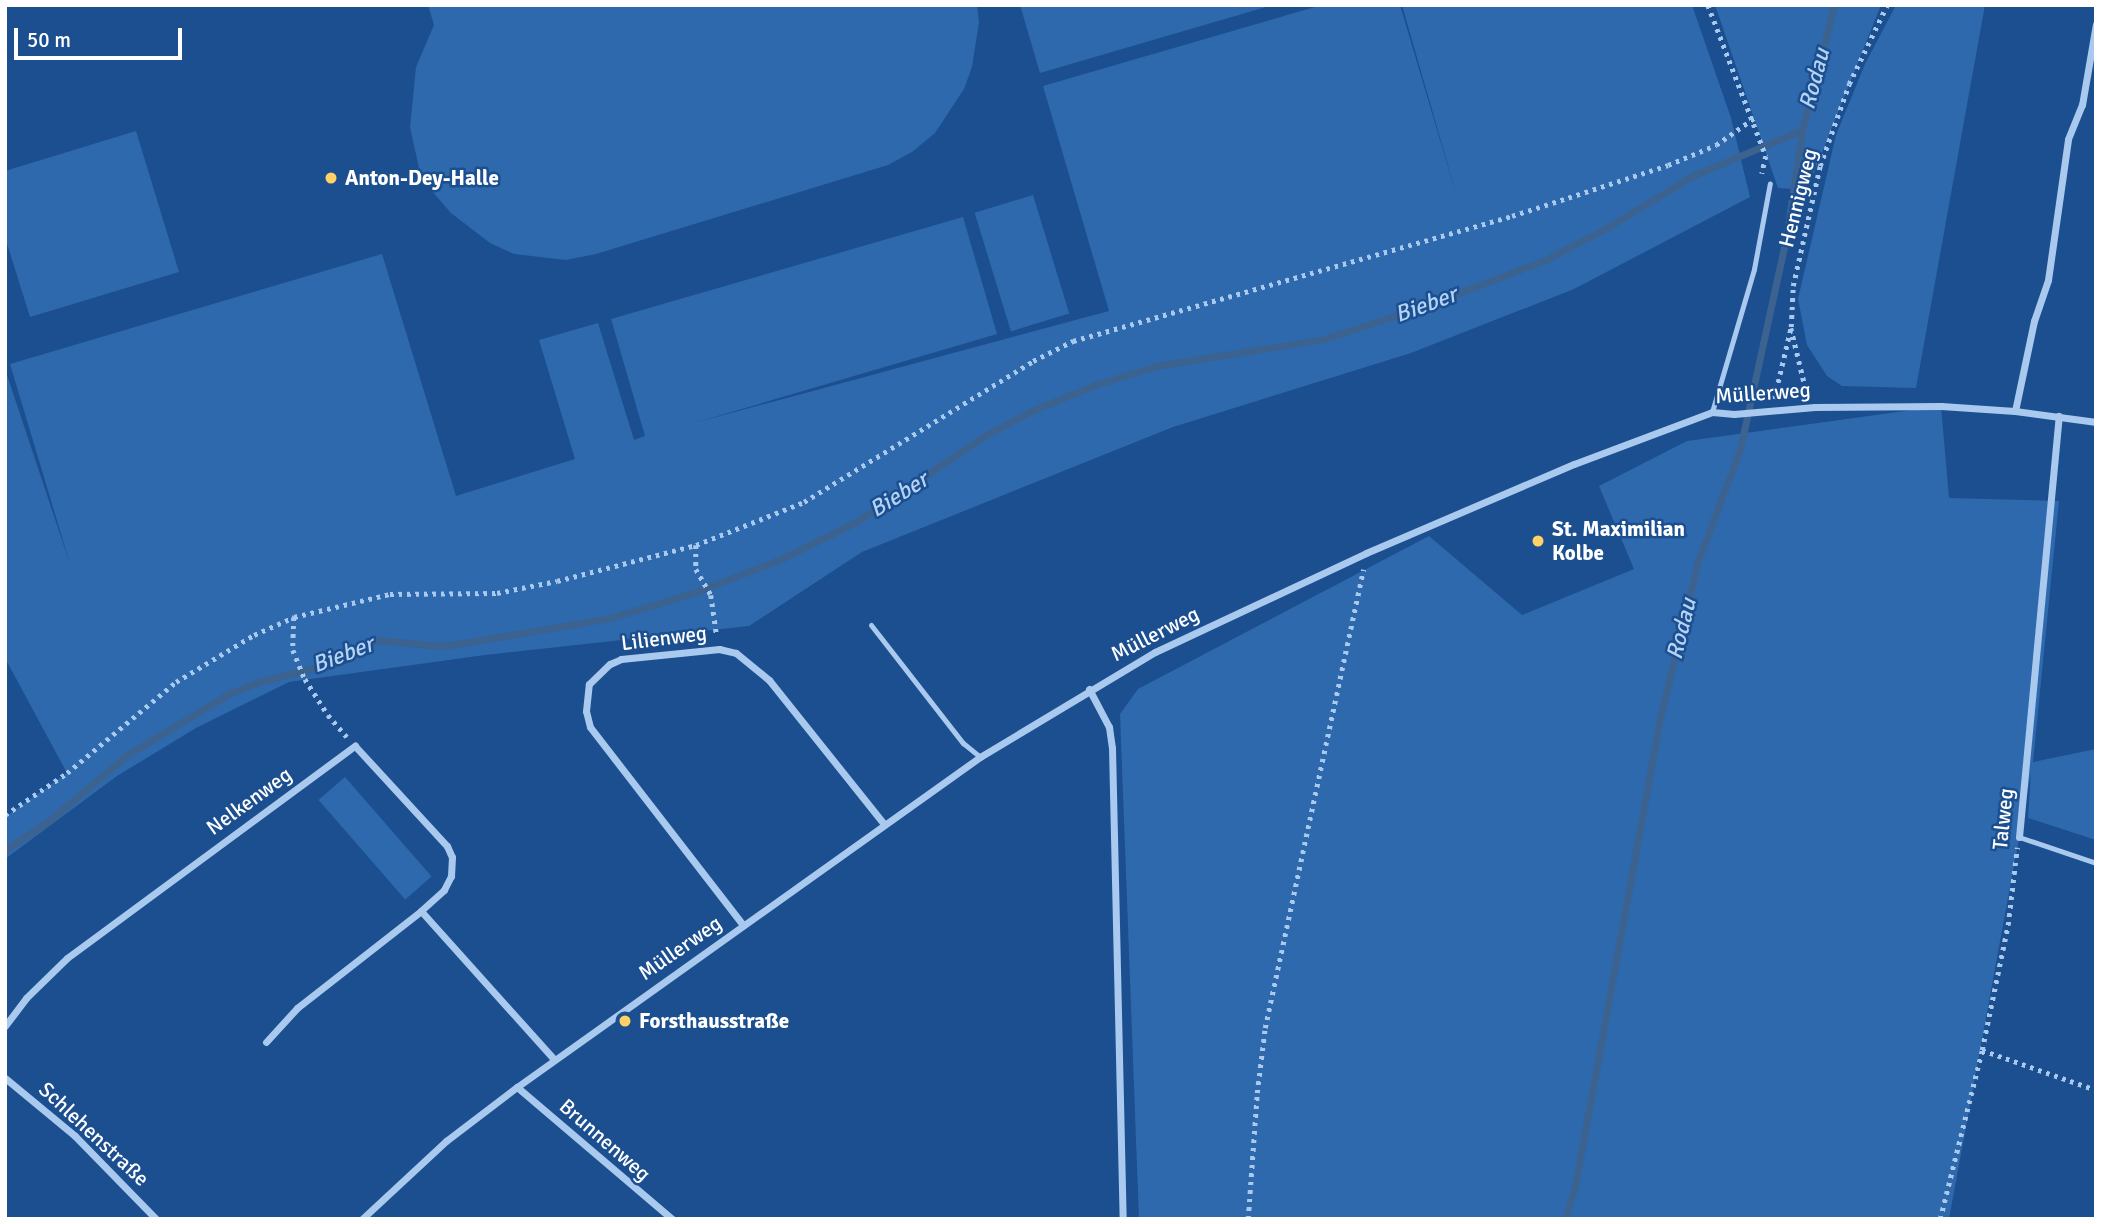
<!DOCTYPE html>
<html>
<head>
<meta charset="utf-8">
<style>
  body { margin:0 }
  #map { position:relative; width:2101px; height:1224px; overflow:hidden; background:#1b4f8f; font-family:Signika,sans-serif }
  div>[style] { position:absolute }
  .green>* { inset:0; background:#2e69ad; transform-origin:0 0 }
  .stream>* { height:7px; margin:-3.5px; padding:0 3.5px; transform-origin:3.5px; border-radius:3.5px; background:#3c6290 }
  .path>* { height:4.5px; margin-top:-2.25px; transform-origin:0; background:repeating-linear-gradient(90deg,#a9c9ee 0 3.5px,transparent 0 8.5px) }
  .service>* { height:5px; margin:-2.5px; padding:0 2.5px; transform-origin:2.5px; border-radius:2.5px; background:#a9c9ee }
  .minor>* { height:7px; margin:-3.5px; padding:0 3.5px; transform-origin:3.5px; border-radius:3.5px; background:#a9c9ee }
  .dots>* { width:19px; height:19px; translate:-50% -50%; box-sizing:border-box; border:4px solid #1b4f8f; border-radius:50% }
  span { translate:-50% -50%; white-space:nowrap; text-align:center; line-height:1.15; -webkit-text-stroke:5px #1b4f8f; paint-order:stroke }
  .poi-label { font-size:21px; color:#fff; font-weight:700 }
  .left { translate:0 -50%; text-align:left }
  .street-label { font-size:21px; color:#fff }
  .water-label { font-size:23px; color:#b5d3f5; font-style:italic }
  .frame { position:absolute; inset:0; border:7px solid #fff; pointer-events:none }
  .scale { position:absolute; left:14px; top:28px; width:168px; height:32px; box-sizing:border-box; border:4px solid #fff; border-top:0; padding-left:9px; font-size:21px; line-height:24px; white-space:nowrap; color:#fff; -webkit-text-stroke:5px #1b4f8f; paint-order:stroke }
</style>
</head>
<body>
<div id="map">
  <div class="green">
    <i style="clip-path:polygon(428px 5px,977px 5px,979px 22px,972px 67px,964px 89px,935px 133px,912px 152px,888px 165px,596px 254px,566px 260px,514px 254px,490px 243px,451px 213px,432px 191px,419px 168px,410px 127px,416px 67px,434px 25px)"></i>
    <i style="clip-path:polygon(1020px 5px,1273px 5px,1040px 73px)"></i>
    <i style="clip-path:polygon(1322px 5px,1400px 5px,1459px 204px,1402px 5px,1692px 5px,1731px 118px,1750px 197px,1574px 289px,1411px 353px,1173px 427px,862px 552px,749px 626px,485px 655px,289px 682px,196px 728px,117px 776px,5px 859px,5px 817px,67px 773px,5px 658px,5px 369px,70px 564px,10px 364px,382px 254px,456px 496px,575px 459px,539px 340px,598px 323px,634px 440px,645px 436px,611px 319px,963px 217px,997px 334px,694px 423px,1109px 311px,1043px 86px)"></i>
    <i style="clip-path:polygon(1715px 5px,1881px 5px,1807px 190px,1778px 188px)"></i>
    <i style="clip-path:polygon(1896px 5px,1985px 5px,1916px 388px,1842px 386px,1827px 376px,1807px 345px,1798px 299px,1836px 135px,1865px 64px)"></i>
    <i style="clip-path:polygon(136px 131px,179px 272px,30px 317px,5px 237px,5px 171px)"></i>
    <i style="left:1033px;top:195px;width:124px;height:61px;rotate:73deg"></i>
    <i style="clip-path:polygon(1941px 406px,1949px 498px,2059px 501px,2033px 762px,2096px 749px,2096px 840px,2028px 818px,2031px 773px,1949px 1219px,1139px 1219px,1120px 714px,1138px 689px,1429px 536px,1522px 615px,1634px 569px,1599px 486px,1687px 441px)"></i>
    <i style="left:345px;top:777px;width:132px;height:35px;rotate:49deg"></i>
  </div>
  <div class="stream">
    <i style="left:5px;top:850px;width:53px;rotate:-33.4deg"></i>
    <i style="left:49px;top:821px;width:102px;rotate:-40.2deg"></i>
    <i style="left:127px;top:755px;width:120px;rotate:-31deg"></i>
    <i style="left:230px;top:693px;width:30px;rotate:-21deg"></i>
    <i style="left:258px;top:682px;width:88px;rotate:-13.9deg"></i>
    <i style="left:343px;top:661px;width:21px;rotate:-45deg"></i>
    <i style="left:358px;top:646px;width:23px;rotate:-15deg"></i>
    <i style="left:380px;top:640px;width:60px;rotate:5.7deg"></i>
    <i style="left:440px;top:646px;width:17px;rotate:-7deg"></i>
    <i style="left:457px;top:644px;width:155px;rotate:-9.6deg"></i>
    <i style="left:610px;top:618px;width:87px;rotate:-16.8deg"></i>
    <i style="left:693px;top:593px;width:92px;rotate:-21deg"></i>
    <i style="left:779px;top:560px;width:86px;rotate:-26.3deg"></i>
    <i style="left:856px;top:522px;width:153px;rotate:-33.8deg"></i>
    <i style="left:983px;top:437px;width:55px;rotate:-28.4deg"></i>
    <i style="left:1031px;top:411px;width:69px;rotate:-22.1deg"></i>
    <i style="left:1095px;top:385px;width:64px;rotate:-17.3deg"></i>
    <i style="left:1156px;top:366px;width:170px;rotate:-9.1deg"></i>
    <i style="left:1324px;top:339px;width:109px;rotate:-18.1deg"></i>
    <i style="left:1428px;top:305px;width:128px;rotate:-21.1deg"></i>
    <i style="left:1547px;top:259px;width:63px;rotate:-27.4deg"></i>
    <i style="left:1603px;top:230px;width:104px;rotate:-31.2deg"></i>
    <i style="left:1692px;top:176px;width:119px;rotate:-22.7deg"></i>
    <i style="left:1565px;top:1219px;width:34px;rotate:-73deg"></i>
    <i style="left:1575px;top:1186px;width:476px;rotate:-79.7deg"></i>
    <i style="left:1660px;top:718px;width:162px;rotate:-76.4deg"></i>
    <i style="left:1698px;top:561px;width:120px;rotate:-69.4deg"></i>
    <i style="left:1740px;top:449px;width:221px;rotate:-77.7deg"></i>
    <i style="left:1787px;top:233px;width:104px;rotate:-81.7deg"></i>
    <i style="left:1802px;top:130px;width:129px;rotate:-75.6deg"></i>
  </div>
  <div class="path">
    <i style="left:1708px;top:5px;width:162px;rotate:69deg"></i>
    <i style="left:1766px;top:156px;width:18px;rotate:103deg"></i>
    <i style="left:1791px;top:328px;width:68px;rotate:76.4deg"></i>
    <i style="left:1774px;top:399px;width:74px;rotate:-76.7deg"></i>
    <i style="left:1791px;top:327px;width:41px;rotate:-87.2deg"></i>
    <i style="left:1793px;top:286px;width:123px;rotate:-77.3deg"></i>
    <i style="left:1820px;top:166px;width:87px;rotate:-70.5deg"></i>
    <i style="left:1849px;top:84px;width:88px;rotate:-64.3deg"></i>
    <i style="left:696px;top:545px;width:24px;rotate:90deg"></i>
    <i style="left:696px;top:569px;width:30px;rotate:60deg"></i>
    <i style="left:711px;top:595px;width:42px;rotate:81.9deg"></i>
    <i style="left:294px;top:617px;width:33px;rotate:92deg"></i>
    <i style="left:293px;top:650px;width:31px;rotate:68deg"></i>
    <i style="left:305px;top:679px;width:43px;rotate:57.4deg"></i>
    <i style="left:328px;top:715px;width:29px;rotate:49deg"></i>
    <i style="left:5px;top:815px;width:75px;rotate:-34.1deg"></i>
    <i style="left:67px;top:773px;width:142px;rotate:-39.9deg"></i>
    <i style="left:176px;top:682px;width:91px;rotate:-31.1deg"></i>
    <i style="left:254px;top:635px;width:44px;rotate:-24.2deg"></i>
    <i style="left:294px;top:617px;width:99px;rotate:-13.5deg"></i>
    <i style="left:390px;top:594px;width:107px;rotate:-0.5deg"></i>
    <i style="left:497px;top:593px;width:61px;rotate:-11.3deg"></i>
    <i style="left:557px;top:581px;width:144px;rotate:-14.5deg"></i>
    <i style="left:696px;top:545px;width:116px;rotate:-21.7deg"></i>
    <i style="left:804px;top:502px;width:269px;rotate:-31.6deg"></i>
    <i style="left:1033px;top:361px;width:45px;rotate:-26.6deg"></i>
    <i style="left:1073px;top:341px;width:456px;rotate:-15.9deg"></i>
    <i style="left:1512px;top:216px;width:164px;rotate:-18.1deg"></i>
    <i style="left:1668px;top:165px;width:52px;rotate:-22.6deg"></i>
    <i style="left:1716px;top:145px;width:47px;rotate:-35.4deg"></i>
    <i style="left:1982px;top:1050px;width:121px;rotate:19.3deg"></i>
    <i style="left:1248px;top:1219px;width:126px;rotate:-85.9deg"></i>
    <i style="left:1257px;top:1093px;width:65px;rotate:-83deg"></i>
    <i style="left:1265px;top:1028px;width:469px;rotate:-77.9deg"></i>
    <i style="left:1940px;top:1219px;width:174px;rotate:-76deg"></i>
    <i style="left:1982px;top:1050px;width:128px;rotate:-78.3deg"></i>
    <i style="left:2008px;top:925px;width:78px;rotate:-83.3deg"></i>
  </div>
  <div class="service">
    <i style="left:1712px;top:412px;width:149px;rotate:-73.6deg"></i>
    <i style="left:1754px;top:269px;width:87px;rotate:-79.5deg"></i>
    <i style="left:871px;top:625px;width:150px;rotate:52.1deg"></i>
    <i style="left:963px;top:743px;width:22px;rotate:39deg"></i>
    <i style="left:2019px;top:837px;width:81px;rotate:18.7deg"></i>
  </div>
  <div class="minor">
    <i style="left:2015px;top:411px;width:92px;rotate:-78.1deg"></i>
    <i style="left:2034px;top:321px;width:43px;rotate:-71.1deg"></i>
    <i style="left:2048px;top:280px;width:142px;rotate:-81.9deg"></i>
    <i style="left:2068px;top:139px;width:37px;rotate:-68deg"></i>
    <i style="left:2082px;top:105px;width:82px;rotate:-80.2deg"></i>
    <i style="left:1089px;top:689px;width:43px;rotate:62.2deg"></i>
    <i style="left:1109px;top:727px;width:21px;rotate:82deg"></i>
    <i style="left:1112px;top:748px;width:471px;rotate:88.7deg"></i>
    <i style="left:2019px;top:837px;width:423px;rotate:-84.6deg"></i>
    <i style="left:743px;top:925px;width:250px;rotate:-127.7deg"></i>
    <i style="left:590px;top:727px;width:16px;rotate:-104deg"></i>
    <i style="left:586px;top:711px;width:27px;rotate:-84deg"></i>
    <i style="left:589px;top:684px;width:29px;rotate:-44deg"></i>
    <i style="left:610px;top:664px;width:12px;rotate:-24deg"></i>
    <i style="left:621px;top:659px;width:99px;rotate:-5.8deg"></i>
    <i style="left:719px;top:649px;width:17px;rotate:13deg"></i>
    <i style="left:736px;top:653px;width:43px;rotate:39.3deg"></i>
    <i style="left:769px;top:680px;width:183px;rotate:51.4deg"></i>
    <i style="left:5px;top:1026px;width:35px;rotate:-53deg"></i>
    <i style="left:26px;top:998px;width:57px;rotate:-44.3deg"></i>
    <i style="left:67px;top:958px;width:358px;rotate:-36.4deg"></i>
    <i style="left:355px;top:746px;width:136px;rotate:47.4deg"></i>
    <i style="left:447px;top:846px;width:12px;rotate:66deg"></i>
    <i style="left:452px;top:857px;width:19px;rotate:93deg"></i>
    <i style="left:451px;top:876px;width:16px;rotate:117deg"></i>
    <i style="left:444px;top:890px;width:31px;rotate:138deg"></i>
    <i style="left:421px;top:911px;width:199px;rotate:48.1deg"></i>
    <i style="left:266px;top:1042px;width:46px;rotate:-47.6deg"></i>
    <i style="left:297px;top:1008px;width:157px;rotate:-38deg"></i>
    <i style="left:5px;top:1078px;width:91px;rotate:39.6deg"></i>
    <i style="left:75px;top:1136px;width:116px;rotate:45.7deg"></i>
    <i style="left:517px;top:1087px;width:204px;rotate:40.4deg"></i>
    <i style="left:362px;top:1219px;width:115px;rotate:-42.9deg"></i>
    <i style="left:446px;top:1141px;width:89px;rotate:-37.3deg"></i>
    <i style="left:517px;top:1087px;width:569px;rotate:-35.48deg"></i>
    <i style="left:980px;top:757px;width:204px;rotate:-31deg"></i>
    <i style="left:1155px;top:652px;width:233px;rotate:-25.1deg"></i>
    <i style="left:1366px;top:553px;width:226px;rotate:-23.2deg"></i>
    <i style="left:1574px;top:464px;width:147px;rotate:-20.6deg"></i>
    <i style="left:1712px;top:412px;width:22px;rotate:5deg"></i>
    <i style="left:1734px;top:414px;width:81px;rotate:-4.9deg"></i>
    <i style="left:1815px;top:407px;width:126px;rotate:-0.5deg"></i>
    <i style="left:1941px;top:406px;width:74px;rotate:3.9deg"></i>
    <i style="left:2015px;top:411px;width:82px;rotate:7.7deg"></i>
  </div>
  <div class="dots">
    <i style="left:331px;top:178px;background:#ffd166"></i>
    <i style="left:1538px;top:541px;background:#ffd166"></i>
    <i style="left:625px;top:1021px;background:#ffd166"></i>
  </div>
  <div class="poi-label">
    <span class="left" style="left:345px;top:178px">Anton-Dey-Halle</span>
    <span class="left" style="left:1552px;top:541px">St. Maximilian<br>Kolbe</span>
    <span class="left" style="left:639px;top:1021px">Forsthausstraße</span>
  </div>
  <div class="street-label">
    <span style="left:1798px;top:198px;rotate:-76deg">Hennigweg</span>
    <span style="left:1763px;top:393px;rotate:-4deg">Müllerweg</span>
    <span style="left:1155px;top:634px;rotate:-27deg">Müllerweg</span>
    <span style="left:664px;top:638px;rotate:-7deg">Lilienweg</span>
    <span style="left:249px;top:801px;rotate:-36deg">Nelkenweg</span>
    <span style="left:2003px;top:819px;rotate:-84deg">Talweg</span>
    <span style="left:680px;top:948px;rotate:-35deg">Müllerweg</span>
    <span style="left:94px;top:1134px;rotate:43deg">Schlehenstraße</span>
    <span style="left:605px;top:1140px;rotate:41deg">Brunnenweg</span>
  </div>
  <div class="water-label">
    <span style="left:1815px;top:79px;rotate:-75deg">Rodau</span>
    <span style="left:1426px;top:305px;rotate:-20deg">Bieber</span>
    <span style="left:899px;top:495px;rotate:-32deg">Bieber</span>
    <span style="left:1682px;top:629px;rotate:-76deg">Rodau</span>
    <span style="left:343px;top:655px;rotate:-21deg">Bieber</span>
  </div>
  <div class="frame"></div>
  <div class="scale">50 m</div>
</div>
</body>
</html>
